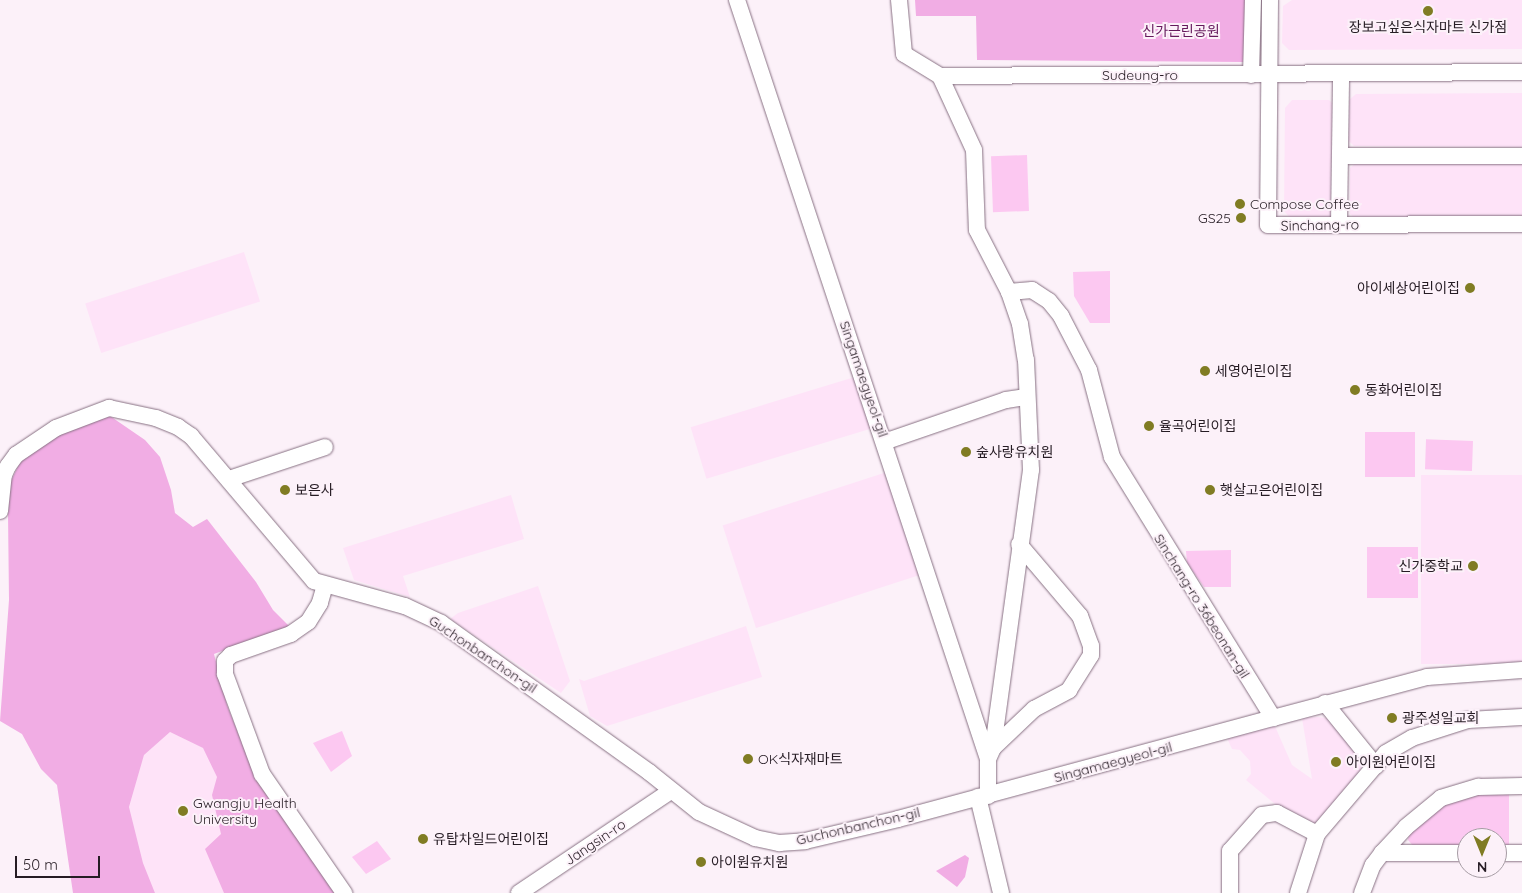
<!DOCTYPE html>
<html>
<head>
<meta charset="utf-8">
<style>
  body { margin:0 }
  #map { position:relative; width:1522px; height:893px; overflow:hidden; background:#fcf1f9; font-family:Quicksand,"Noto Sans KR",sans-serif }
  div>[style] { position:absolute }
  .built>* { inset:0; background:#fee3f8; transform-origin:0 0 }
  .green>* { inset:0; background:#fcc8f1; transform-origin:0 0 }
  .forest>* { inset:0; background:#f1ade4 }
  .roads { filter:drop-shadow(0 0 1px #887183) drop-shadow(0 0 1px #887183) }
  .minor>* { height:16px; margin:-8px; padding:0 8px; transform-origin:8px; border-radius:8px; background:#fff }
  .dots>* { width:14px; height:14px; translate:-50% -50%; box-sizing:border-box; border:2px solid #fcf1f9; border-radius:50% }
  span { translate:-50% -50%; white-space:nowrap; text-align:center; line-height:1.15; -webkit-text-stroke:4px #fcf1f9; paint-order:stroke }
  .poi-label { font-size:14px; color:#261c24 }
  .left { translate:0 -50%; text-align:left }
  .right { translate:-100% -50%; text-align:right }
  .park-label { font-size:14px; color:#65185c }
  .street-label { font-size:14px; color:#261c24 }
  .north { position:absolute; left:1457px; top:828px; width:50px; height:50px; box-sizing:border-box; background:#fcf1f9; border:1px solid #a69ca4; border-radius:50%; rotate:180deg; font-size:14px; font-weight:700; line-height:20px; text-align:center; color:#261c24 }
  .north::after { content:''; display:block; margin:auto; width:18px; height:22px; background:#807c23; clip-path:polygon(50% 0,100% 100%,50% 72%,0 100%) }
  .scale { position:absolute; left:15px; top:856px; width:85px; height:22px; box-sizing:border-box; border:2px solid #261c24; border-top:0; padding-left:6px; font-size:15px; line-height:18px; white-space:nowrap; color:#261c24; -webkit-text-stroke:4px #fcf1f9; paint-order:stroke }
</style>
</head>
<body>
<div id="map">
  <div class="built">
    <i style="clip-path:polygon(1292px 0,1522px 0,1522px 49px,1289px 50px,1282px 43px,1283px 6px)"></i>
    <i style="clip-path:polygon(1522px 93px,1522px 147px,1354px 146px,1348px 140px,1349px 100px,1356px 94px)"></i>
    <i style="clip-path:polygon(1292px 100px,1329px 100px,1335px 106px,1334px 216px,1331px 219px,1291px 219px,1284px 211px,1285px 108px)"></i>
    <i style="clip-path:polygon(1356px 163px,1522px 163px,1522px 219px,1354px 218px,1350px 214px,1350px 168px)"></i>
    <i style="left:244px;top:252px;width:52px;height:167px;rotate:72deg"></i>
    <i style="left:858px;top:376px;width:54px;height:175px;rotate:73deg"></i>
    <i style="left:890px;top:471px;width:108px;height:176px;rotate:72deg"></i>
    <i style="left:1421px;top:475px;width:101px;height:189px"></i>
    <i style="clip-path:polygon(511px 495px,524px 539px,403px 576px,410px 597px,354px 580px,343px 548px)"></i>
    <i style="clip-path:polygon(538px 586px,570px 681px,561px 693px,450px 619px,458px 613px)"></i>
    <i style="clip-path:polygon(746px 626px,762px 677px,607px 726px,590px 716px,579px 679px,584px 681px)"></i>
    <i style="clip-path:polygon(1316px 717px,1327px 718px,1360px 758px,1362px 765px,1359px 773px,1316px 825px,1280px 808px,1246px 780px,1251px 774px,1250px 761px,1240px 750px,1232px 749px,1227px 738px,1274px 724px,1292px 765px,1312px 779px,1302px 718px)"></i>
    <i style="clip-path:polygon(170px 732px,203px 748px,270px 868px,297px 893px,155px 893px,143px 863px,129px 807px,144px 755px)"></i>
  </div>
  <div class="green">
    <i style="left:1027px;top:155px;width:56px;height:36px;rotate:88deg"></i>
    <i style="clip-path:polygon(1110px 271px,1110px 323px,1090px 323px,1074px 296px,1073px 272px)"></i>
    <i style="left:1415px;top:432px;width:45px;height:50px;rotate:90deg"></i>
    <i style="left:1473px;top:441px;width:30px;height:47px;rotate:92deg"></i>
    <i style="left:1367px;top:547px;width:51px;height:51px"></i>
    <i style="clip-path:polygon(1231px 550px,1231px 587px,1204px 587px,1187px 563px,1186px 551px)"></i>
    <i style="clip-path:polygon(342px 731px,352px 756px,331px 772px,313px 743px)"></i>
    <i style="clip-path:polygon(1509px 791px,1509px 848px,1497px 848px,1497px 838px,1467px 838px,1467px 848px,1414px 847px,1408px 840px,1409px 833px,1443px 802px,1470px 793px)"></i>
    <i style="clip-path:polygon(377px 841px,391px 859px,366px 874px,352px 857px)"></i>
  </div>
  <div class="forest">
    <i style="clip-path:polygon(915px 0,1245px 0,1245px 62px,977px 60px,976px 16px,916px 16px)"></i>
    <i style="clip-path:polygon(110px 416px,145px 440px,160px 457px,171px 490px,175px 513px,193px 527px,207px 519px,256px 582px,273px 610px,289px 626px,214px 654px,227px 705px,257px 781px,336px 893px,224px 893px,205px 849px,221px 834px,212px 795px,217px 777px,203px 748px,170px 732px,144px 755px,129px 807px,143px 863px,155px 893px,73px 893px,57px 785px,41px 769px,22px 734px,0 721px,9px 600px,8px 514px,11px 481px,20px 462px,57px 434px)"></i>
    <i style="clip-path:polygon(965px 855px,969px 858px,965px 877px,957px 887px,936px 871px)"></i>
  </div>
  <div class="roads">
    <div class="minor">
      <i style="left:737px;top:0;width:799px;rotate:71.7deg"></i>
      <i style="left:899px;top:0;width:54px;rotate:84.7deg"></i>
      <i style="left:904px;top:54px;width:42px;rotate:31.4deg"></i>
      <i style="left:1270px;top:0;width:225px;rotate:90.5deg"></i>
      <i style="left:1268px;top:225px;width:254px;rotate:-0.2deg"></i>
      <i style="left:1251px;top:75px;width:75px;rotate:-88.5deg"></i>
      <i style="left:940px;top:76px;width:81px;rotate:65.3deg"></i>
      <i style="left:974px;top:150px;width:80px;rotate:87.9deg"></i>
      <i style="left:977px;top:230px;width:70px;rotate:62.7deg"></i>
      <i style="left:1009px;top:292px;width:34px;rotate:71deg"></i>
      <i style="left:1020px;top:324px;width:36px;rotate:81deg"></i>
      <i style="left:1026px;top:360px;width:110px;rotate:87.4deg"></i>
      <i style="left:1031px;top:470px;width:281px;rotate:97.8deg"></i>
      <i style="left:993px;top:748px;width:12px;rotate:114deg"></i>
      <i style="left:988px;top:759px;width:37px;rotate:90deg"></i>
      <i style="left:940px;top:76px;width:582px;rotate:-0.39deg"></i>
      <i style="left:1342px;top:156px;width:180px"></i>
      <i style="left:1339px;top:224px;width:150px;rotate:-89.2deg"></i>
      <i style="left:1009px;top:292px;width:23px;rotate:-5deg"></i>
      <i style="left:1032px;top:290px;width:20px;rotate:33deg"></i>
      <i style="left:1049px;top:301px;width:19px;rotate:51deg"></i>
      <i style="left:1061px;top:316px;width:61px;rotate:62.6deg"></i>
      <i style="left:1089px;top:370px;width:90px;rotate:75.2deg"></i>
      <i style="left:1112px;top:457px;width:307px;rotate:58.3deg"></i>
      <i style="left:1273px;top:718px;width:159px;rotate:-14.9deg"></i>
      <i style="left:1427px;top:677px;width:95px;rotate:-4.2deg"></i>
      <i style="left:884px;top:442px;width:129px;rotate:-19deg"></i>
      <i style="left:1006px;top:400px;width:19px;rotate:-9deg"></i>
      <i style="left:229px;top:479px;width:101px;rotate:-18.4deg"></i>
      <i style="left:0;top:511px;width:36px;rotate:-84deg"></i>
      <i style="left:4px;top:475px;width:10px;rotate:-66deg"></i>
      <i style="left:8px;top:466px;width:14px;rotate:-54deg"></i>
      <i style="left:16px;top:455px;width:48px;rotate:-34deg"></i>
      <i style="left:56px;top:428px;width:57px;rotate:-20.7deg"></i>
      <i style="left:109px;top:408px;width:48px;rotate:12deg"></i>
      <i style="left:156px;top:418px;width:24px;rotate:22deg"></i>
      <i style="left:178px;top:427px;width:16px;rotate:35deg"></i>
      <i style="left:191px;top:436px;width:190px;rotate:49.7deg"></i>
      <i style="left:314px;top:581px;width:94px;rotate:15.4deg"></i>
      <i style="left:405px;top:606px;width:40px;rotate:25deg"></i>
      <i style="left:441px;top:623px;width:256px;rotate:35.6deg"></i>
      <i style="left:649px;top:772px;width:64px;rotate:38.7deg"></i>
      <i style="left:699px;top:812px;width:62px;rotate:24.9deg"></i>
      <i style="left:755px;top:838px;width:25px;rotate:12deg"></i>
      <i style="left:779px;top:843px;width:26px;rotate:-4deg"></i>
      <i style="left:805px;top:841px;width:96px;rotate:-13.3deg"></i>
      <i style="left:898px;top:819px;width:388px;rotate:-15.1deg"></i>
      <i style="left:325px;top:585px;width:19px;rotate:106deg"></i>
      <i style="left:320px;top:603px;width:22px;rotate:122deg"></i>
      <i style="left:308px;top:622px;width:21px;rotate:145deg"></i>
      <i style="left:291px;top:634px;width:64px;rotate:160.7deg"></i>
      <i style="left:231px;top:655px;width:8px;rotate:135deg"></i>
      <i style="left:225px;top:661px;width:13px;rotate:90deg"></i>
      <i style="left:225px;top:674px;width:107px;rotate:69.7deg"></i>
      <i style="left:262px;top:774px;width:145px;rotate:55.4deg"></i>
      <i style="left:1325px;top:703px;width:81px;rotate:51deg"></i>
      <i style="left:993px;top:748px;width:57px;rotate:-43.6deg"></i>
      <i style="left:1034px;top:709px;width:40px;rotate:-28deg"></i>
      <i style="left:1069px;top:690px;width:41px;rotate:-57.8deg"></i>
      <i style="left:1091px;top:655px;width:9px;rotate:-90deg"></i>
      <i style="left:1091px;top:646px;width:32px;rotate:-110deg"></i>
      <i style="left:1080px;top:616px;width:94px;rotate:-130.3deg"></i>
      <i style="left:978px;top:797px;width:99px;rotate:76.5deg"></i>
      <i style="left:1382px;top:853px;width:85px"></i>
      <i style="left:1497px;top:853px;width:25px"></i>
      <i style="left:519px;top:893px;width:183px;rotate:-33.9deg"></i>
      <i style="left:1230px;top:893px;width:42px;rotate:-90deg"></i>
      <i style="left:1230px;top:851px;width:48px;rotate:-48.4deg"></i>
      <i style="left:1262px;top:815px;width:15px;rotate:-8deg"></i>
      <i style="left:1277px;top:813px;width:45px;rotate:27.7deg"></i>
      <i style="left:1298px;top:893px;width:62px;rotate:-72.1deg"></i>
      <i style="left:1317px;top:834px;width:106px;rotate:-49.6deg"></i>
      <i style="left:1386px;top:753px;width:30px;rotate:-30deg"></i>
      <i style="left:1412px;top:738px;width:59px;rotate:-17.8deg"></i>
      <i style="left:1468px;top:720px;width:54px;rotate:-3.2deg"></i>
      <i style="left:1362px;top:893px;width:30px;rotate:-69deg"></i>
      <i style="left:1373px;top:865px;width:15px;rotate:-53deg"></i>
      <i style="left:1382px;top:853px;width:35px;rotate:-47deg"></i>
      <i style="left:1406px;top:827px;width:45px;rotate:-39.6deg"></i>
      <i style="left:1441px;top:798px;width:39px;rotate:-17deg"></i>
      <i style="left:1478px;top:787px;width:44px;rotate:-1.3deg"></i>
    </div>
  </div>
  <div class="dots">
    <i style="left:1428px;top:11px;background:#807c23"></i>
    <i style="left:1240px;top:204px;background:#807c23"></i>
    <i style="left:1241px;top:218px;background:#807c23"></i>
    <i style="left:1470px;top:288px;background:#807c23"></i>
    <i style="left:1205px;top:371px;background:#807c23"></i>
    <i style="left:1355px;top:390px;background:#807c23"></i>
    <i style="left:1149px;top:426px;background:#807c23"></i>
    <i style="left:966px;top:452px;background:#807c23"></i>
    <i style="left:285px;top:490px;background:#807c23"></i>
    <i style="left:1210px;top:490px;background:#807c23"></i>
    <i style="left:1473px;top:566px;background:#807c23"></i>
    <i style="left:1392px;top:718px;background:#807c23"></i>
    <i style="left:748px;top:759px;background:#807c23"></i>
    <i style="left:1336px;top:762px;background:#807c23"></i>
    <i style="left:183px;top:811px;background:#807c23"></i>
    <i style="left:423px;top:839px;background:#807c23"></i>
    <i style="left:701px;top:862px;background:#807c23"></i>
  </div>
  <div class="poi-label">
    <span style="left:1428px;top:27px">장보고싶은식자마트 신가점</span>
    <span class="left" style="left:1250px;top:204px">Compose Coffee</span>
    <span class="right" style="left:1231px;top:218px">GS25</span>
    <span class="right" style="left:1460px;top:288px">아이세상어린이집</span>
    <span class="left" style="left:1215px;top:371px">세영어린이집</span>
    <span class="left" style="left:1365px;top:390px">동화어린이집</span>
    <span class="left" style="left:1159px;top:426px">율곡어린이집</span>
    <span class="left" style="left:976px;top:452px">숲사랑유치원</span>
    <span class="left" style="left:295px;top:490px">보은사</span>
    <span class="left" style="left:1220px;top:490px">햇살고은어린이집</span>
    <span class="right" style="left:1463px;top:566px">신가중학교</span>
    <span class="left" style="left:1402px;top:718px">광주성일교회</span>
    <span class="left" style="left:758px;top:759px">OK식자재마트</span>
    <span class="left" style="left:1346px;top:762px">아이원어린이집</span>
    <span class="left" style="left:193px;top:811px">Gwangju Health<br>University</span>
    <span class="left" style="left:433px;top:839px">유탑차일드어린이집</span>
    <span class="left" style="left:711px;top:862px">아이원유치원</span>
  </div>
  <div class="park-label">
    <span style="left:1181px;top:31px">신가근린공원</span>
  </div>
  <div class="street-label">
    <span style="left:1140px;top:75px">Sudeung-ro</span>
    <span style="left:1320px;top:225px;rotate:-1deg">Sinchang-ro</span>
    <span style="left:864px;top:379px;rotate:71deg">Singamaegyeol-gil</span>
    <span style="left:1202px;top:606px;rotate:58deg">Sinchang-ro 36beonan-gil</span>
    <span style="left:483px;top:654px;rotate:34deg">Guchonbanchon-gil</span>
    <span style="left:1113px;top:762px;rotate:-15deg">Singamaegyeol-gil</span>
    <span style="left:858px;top:826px;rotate:-13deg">Guchonbanchon-gil</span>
    <span style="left:595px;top:842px;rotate:-34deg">Jangsin-ro</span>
  </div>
  <div class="north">N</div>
  <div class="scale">50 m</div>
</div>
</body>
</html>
